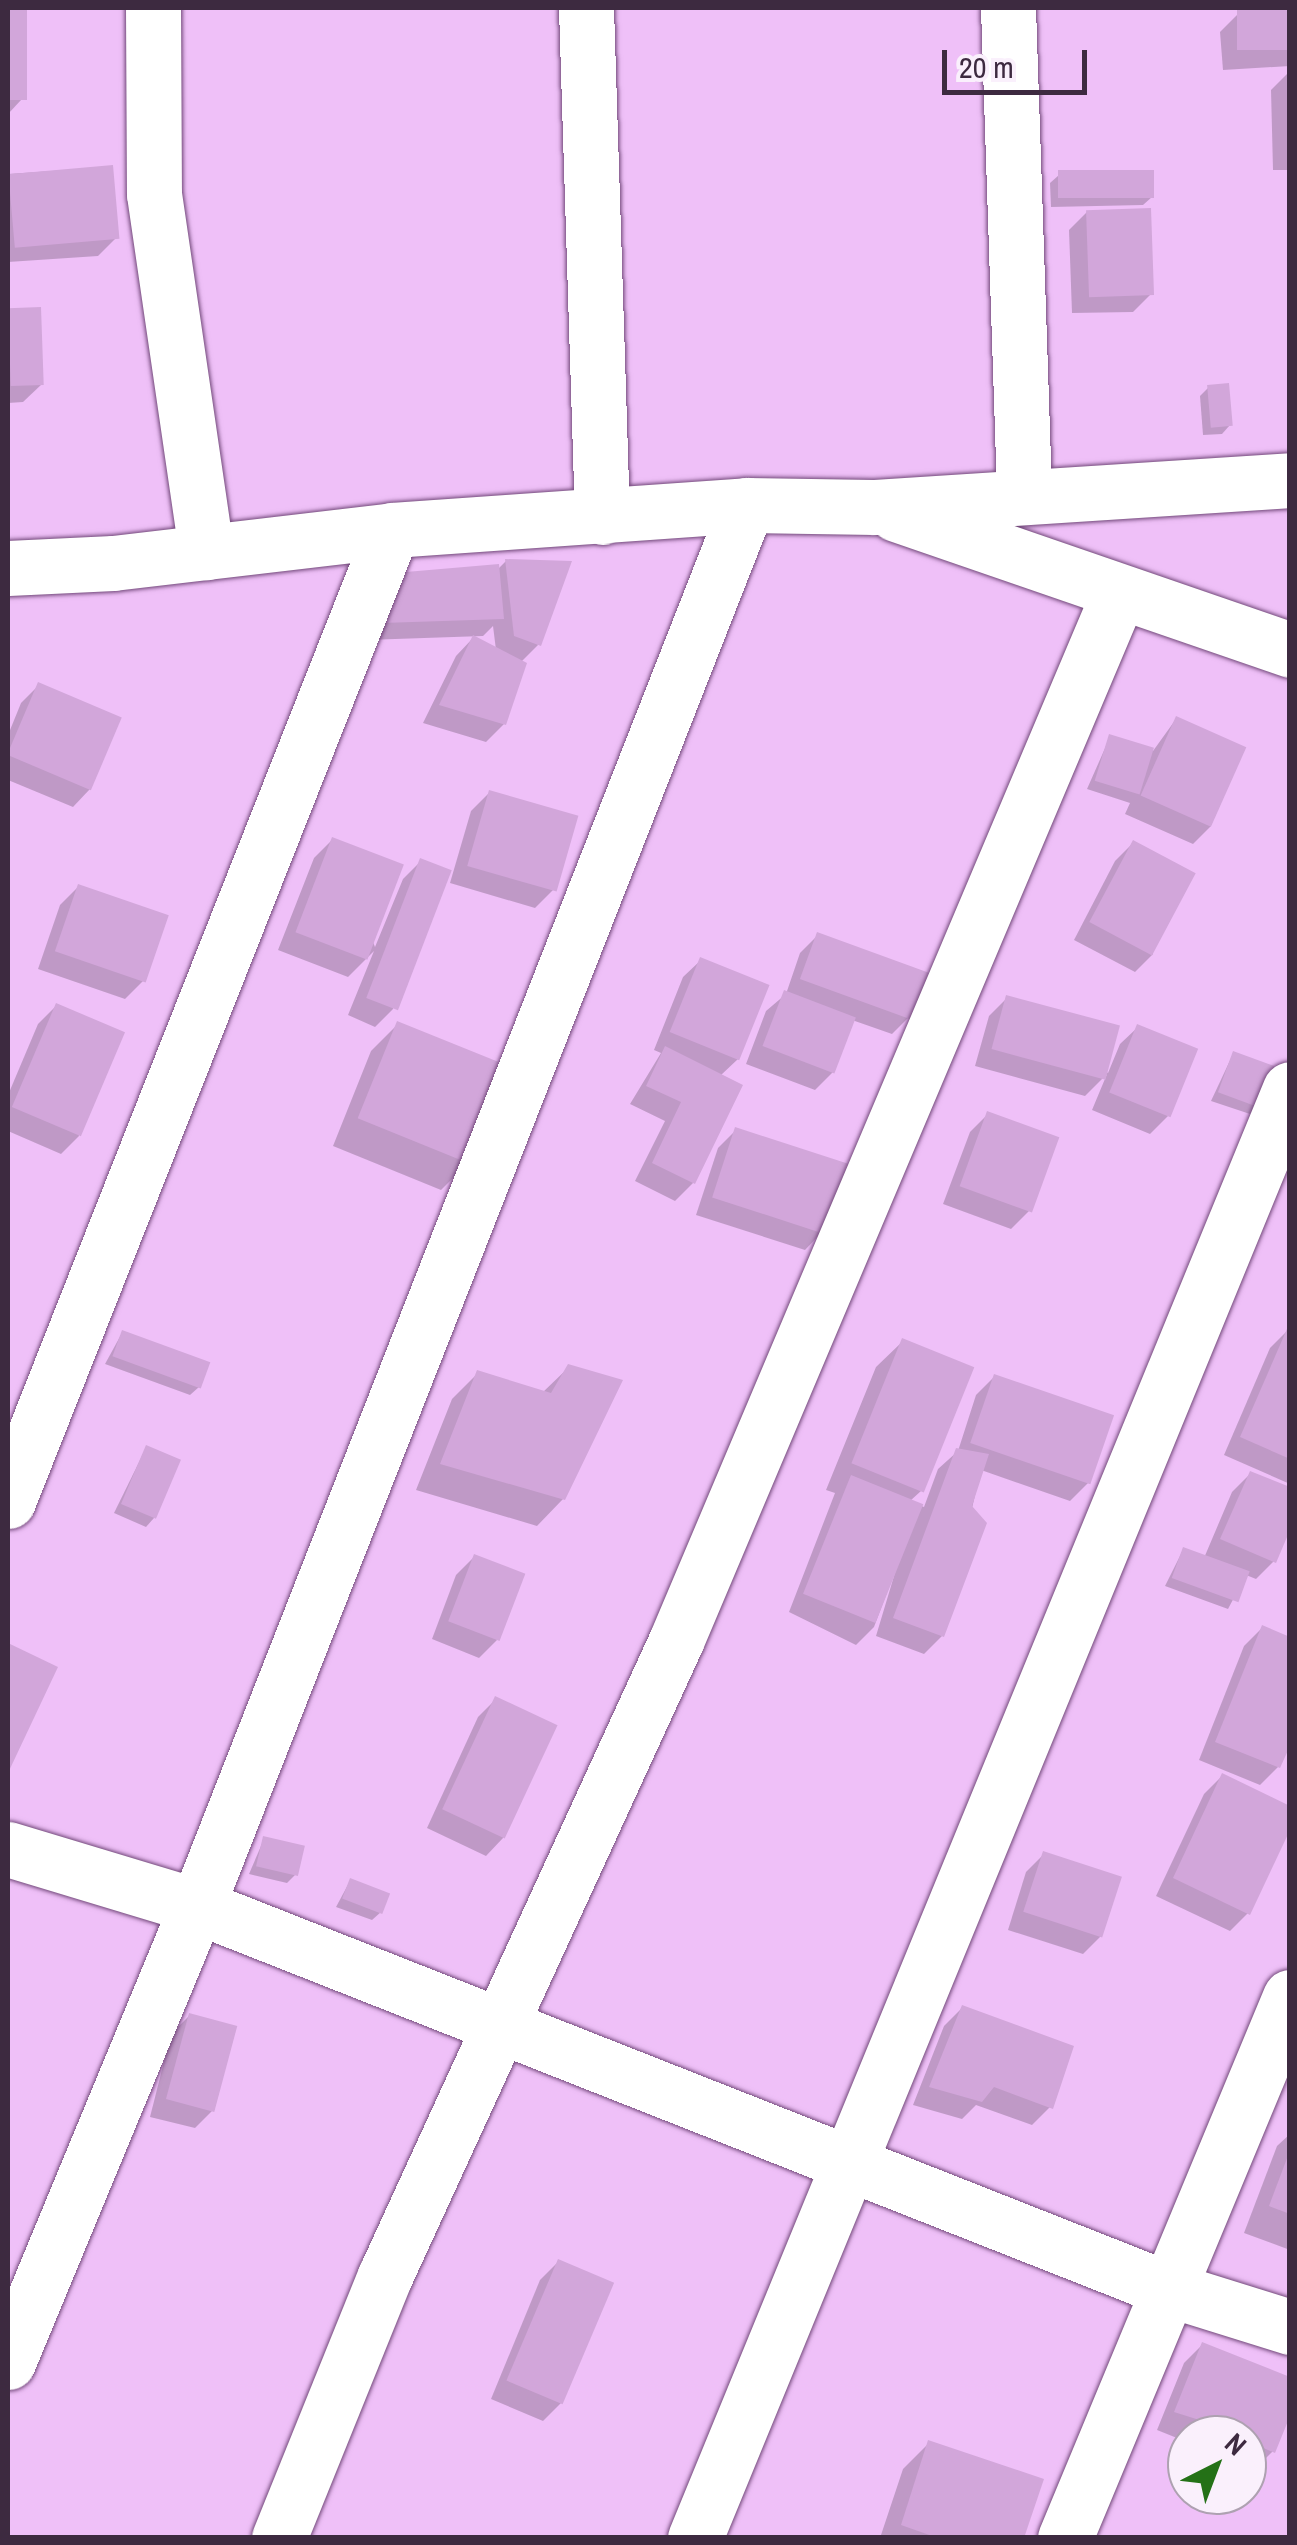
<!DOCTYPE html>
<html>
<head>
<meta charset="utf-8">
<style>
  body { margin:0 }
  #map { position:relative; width:1297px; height:2545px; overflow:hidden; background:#efc0f8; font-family:"Archivo Narrow",sans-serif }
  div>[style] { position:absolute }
  .shadow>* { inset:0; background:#0003 }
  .building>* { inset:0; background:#d2a6da; transform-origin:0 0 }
  .roads { filter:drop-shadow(0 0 2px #72487a) drop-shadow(0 0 2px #72487a) }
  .minor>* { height:55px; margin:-27.5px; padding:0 27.5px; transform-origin:27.5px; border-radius:27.5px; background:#fff }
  span { translate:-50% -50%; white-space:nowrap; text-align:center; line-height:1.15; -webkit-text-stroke:8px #faf0fc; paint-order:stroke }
  .frame { position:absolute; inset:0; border:10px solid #3d2a40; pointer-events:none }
  .north { position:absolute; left:1167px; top:2415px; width:100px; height:100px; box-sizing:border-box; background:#faf0fc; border:2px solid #aea1b1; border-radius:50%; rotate:42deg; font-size:28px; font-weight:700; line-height:40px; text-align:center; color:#3d2a40 }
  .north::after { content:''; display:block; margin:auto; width:35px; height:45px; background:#247117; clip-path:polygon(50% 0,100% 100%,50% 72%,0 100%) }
  .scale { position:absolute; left:942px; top:50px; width:145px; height:45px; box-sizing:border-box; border:5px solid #3d2a40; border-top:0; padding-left:12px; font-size:30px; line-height:35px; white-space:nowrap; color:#3d2a40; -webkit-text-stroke:8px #faf0fc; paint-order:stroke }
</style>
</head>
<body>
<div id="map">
  <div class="shadow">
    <i style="clip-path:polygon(8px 8px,24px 9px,22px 99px,8px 114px)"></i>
    <i style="clip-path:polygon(1290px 11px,1290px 66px,1223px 70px,1220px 32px,1238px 14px)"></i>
    <i style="clip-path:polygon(1289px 72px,1290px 170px,1273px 170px,1271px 90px)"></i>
    <i style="clip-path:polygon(111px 167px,116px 238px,98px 256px,8px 262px,8px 174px)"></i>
    <i style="clip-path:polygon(1059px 175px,1152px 197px,1143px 205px,1051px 207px,1050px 183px)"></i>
    <i style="clip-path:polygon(1087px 212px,1151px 294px,1133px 312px,1072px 313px,1069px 230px)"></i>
    <i style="clip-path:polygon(39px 310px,42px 384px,23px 402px,8px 403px,8px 311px)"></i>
    <i style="clip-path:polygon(1209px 387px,1230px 425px,1222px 434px,1203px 435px,1200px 396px)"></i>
    <i style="clip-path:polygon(506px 561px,538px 645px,521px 662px,504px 724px,486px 742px,423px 723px,456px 656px,473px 638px,496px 650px,493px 626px,483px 636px,366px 640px,388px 593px,407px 574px,497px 570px)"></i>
    <i style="clip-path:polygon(39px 685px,90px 789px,73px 807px,8px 780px,8px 735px,21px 703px)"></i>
    <i style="clip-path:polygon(1176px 719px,1211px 826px,1193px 844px,1125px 814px,1130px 803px,1087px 789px,1110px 737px,1153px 751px)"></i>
    <i style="clip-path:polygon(489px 793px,553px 890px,535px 908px,450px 883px,471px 811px)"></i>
    <i style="clip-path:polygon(332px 840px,375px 947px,403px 879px,421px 861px,393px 1009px,375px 1027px,348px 1015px,374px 951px,348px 977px,278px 950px,314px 858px)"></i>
    <i style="clip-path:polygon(1133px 843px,1153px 954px,1135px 972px,1074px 940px,1115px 861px)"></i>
    <i style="clip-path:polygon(78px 887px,143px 981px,125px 999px,38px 969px,60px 905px)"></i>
    <i style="clip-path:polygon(818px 935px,910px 1016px,892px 1034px,852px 1020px,833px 1072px,815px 1090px,746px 1064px,766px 1011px,786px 994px,800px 953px)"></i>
    <i style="clip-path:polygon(701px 960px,738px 1059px,720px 1076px,693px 1183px,675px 1201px,635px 1181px,665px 1121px,630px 1104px,661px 1053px,654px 1050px,683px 977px)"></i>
    <i style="clip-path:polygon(1007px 998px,1108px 1073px,1120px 1044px,1138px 1027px,1168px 1116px,1150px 1134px,1092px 1110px,1107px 1074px,1085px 1096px,975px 1066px,989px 1016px)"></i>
    <i style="clip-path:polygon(56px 1006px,79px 1136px,61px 1154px,8px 1131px,8px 1095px,38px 1024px)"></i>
    <i style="clip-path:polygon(398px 1024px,467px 1164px,441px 1190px,333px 1146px,371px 1051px)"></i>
    <i style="clip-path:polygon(1233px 1054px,1258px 1105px,1250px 1114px,1211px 1101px)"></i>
    <i style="clip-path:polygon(988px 1114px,1029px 1211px,1011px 1229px,943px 1204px,970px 1132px)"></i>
    <i style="clip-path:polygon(736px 1130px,822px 1232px,805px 1250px,696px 1215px,718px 1148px)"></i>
    <i style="clip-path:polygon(1288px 1330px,1290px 1331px,1290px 1484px,1224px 1455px,1270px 1348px)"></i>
    <i style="clip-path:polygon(122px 1333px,199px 1387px,190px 1395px,105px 1364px)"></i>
    <i style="clip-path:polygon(903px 1341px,921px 1491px,910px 1501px,924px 1507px,938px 1469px,958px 1451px,976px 1395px,994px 1377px,1088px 1483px,1070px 1501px,981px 1470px,942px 1636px,924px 1654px,876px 1636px,897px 1566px,874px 1627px,856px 1645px,789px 1612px,835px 1493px,826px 1490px,876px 1367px)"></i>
    <i style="clip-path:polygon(569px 1367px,563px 1499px,537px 1526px,416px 1490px,452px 1399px,478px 1373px,542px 1393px)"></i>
    <i style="clip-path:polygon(146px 1448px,154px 1518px,146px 1527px,114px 1513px)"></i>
    <i style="clip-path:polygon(1250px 1474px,1274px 1561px,1256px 1579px,1246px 1575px,1228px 1609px,1165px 1586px,1183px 1550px,1204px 1558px,1232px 1492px)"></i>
    <i style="clip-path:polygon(474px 1557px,497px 1640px,479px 1658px,432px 1639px,456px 1575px)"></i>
    <i style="clip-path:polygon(1262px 1628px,1278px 1767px,1260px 1785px,1199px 1760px,1244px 1646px)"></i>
    <i style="clip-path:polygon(8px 1646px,55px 1668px,8px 1768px)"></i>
    <i style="clip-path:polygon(496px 1699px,555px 1726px,503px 1838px,486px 1856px,427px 1828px,478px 1717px)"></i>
    <i style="clip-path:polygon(1222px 1776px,1248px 1913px,1230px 1931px,1156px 1896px,1204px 1794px)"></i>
    <i style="clip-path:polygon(264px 1839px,296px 1874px,287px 1883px,249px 1874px)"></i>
    <i style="clip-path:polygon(1044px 1854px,1101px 1936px,1083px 1954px,1008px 1930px,1026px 1872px)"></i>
    <i style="clip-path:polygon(350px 1881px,381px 1912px,372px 1920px,336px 1907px)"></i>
    <i style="clip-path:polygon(962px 2008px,1050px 2107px,1032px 2125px,976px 2105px,962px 2119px,913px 2105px,944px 2026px)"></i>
    <i style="clip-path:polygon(189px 2016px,213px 2110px,195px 2128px,150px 2117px,171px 2034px)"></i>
    <i style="clip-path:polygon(1290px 2134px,1290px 2250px,1244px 2233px,1277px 2146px)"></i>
    <i style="clip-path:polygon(558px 2262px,561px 2403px,543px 2421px,491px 2399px,540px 2280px)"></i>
    <i style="clip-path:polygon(1202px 2345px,1273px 2451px,1255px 2469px,1247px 2466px,1247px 2435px,1187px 2435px,1187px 2442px,1157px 2430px,1184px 2363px)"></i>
    <i style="clip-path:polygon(929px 2443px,1021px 2538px,880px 2538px,903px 2469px)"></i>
  </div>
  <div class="building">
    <i style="left:8px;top:8px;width:19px;height:92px"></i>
    <i style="left:1290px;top:9px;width:41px;height:53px;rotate:90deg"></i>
    <i style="left:113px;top:165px;width:74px;height:105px;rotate:85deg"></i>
    <i style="left:1154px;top:170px;width:28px;height:96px;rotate:90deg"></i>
    <i style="left:1151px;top:208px;width:87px;height:65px;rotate:88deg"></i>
    <i style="left:41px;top:307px;width:78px;height:33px;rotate:88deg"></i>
    <i style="left:1229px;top:383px;width:43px;height:22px;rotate:85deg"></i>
    <i style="clip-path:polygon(505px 559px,572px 561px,541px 646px,514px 636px)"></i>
    <i style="clip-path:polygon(499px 564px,504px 619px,382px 623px,406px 572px)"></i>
    <i style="clip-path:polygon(473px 635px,527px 663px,506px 725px,439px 705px)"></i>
    <i style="left:38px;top:682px;width:91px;height:79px;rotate:23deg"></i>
    <i style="left:1176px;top:716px;width:77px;height:87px;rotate:24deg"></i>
    <i style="left:1109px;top:734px;width:47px;height:49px;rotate:17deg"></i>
    <i style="left:489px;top:790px;width:93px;height:79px;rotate:16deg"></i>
    <i style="left:332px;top:837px;width:77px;height:102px;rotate:21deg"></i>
    <i style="left:1133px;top:840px;width:71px;height:93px;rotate:28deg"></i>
    <i style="left:420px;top:858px;width:34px;height:150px;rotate:21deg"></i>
    <i style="left:78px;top:884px;width:96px;height:71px;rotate:19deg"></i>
    <i style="left:817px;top:932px;width:119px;height:50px;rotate:20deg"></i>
    <i style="left:700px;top:957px;width:75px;height:81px;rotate:22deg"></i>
    <i style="left:784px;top:990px;width:77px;height:60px;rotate:21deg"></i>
    <i style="left:1006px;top:995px;width:118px;height:56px;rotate:15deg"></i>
    <i style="left:56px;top:1003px;width:75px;height:113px;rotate:23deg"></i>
    <i style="left:397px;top:1021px;width:121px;height:105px;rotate:22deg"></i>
    <i style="left:1137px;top:1024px;width:66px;height:74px;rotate:22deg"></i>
    <i style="clip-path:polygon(665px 1046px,743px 1085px,695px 1184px,652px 1163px,681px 1102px,646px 1086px)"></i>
    <i style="left:1233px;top:1051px;width:44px;height:44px;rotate:20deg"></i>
    <i style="left:987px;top:1111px;width:77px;height:80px;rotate:20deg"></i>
    <i style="left:735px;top:1127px;width:119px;height:74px;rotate:18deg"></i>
    <i style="clip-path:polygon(1290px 1322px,1290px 1459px,1240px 1437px)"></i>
    <i style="left:122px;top:1330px;width:94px;height:28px;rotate:20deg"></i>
    <i style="left:902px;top:1338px;width:78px;height:135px;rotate:22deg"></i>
    <i style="clip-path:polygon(568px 1364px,623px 1380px,565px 1500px,440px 1464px,477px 1370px,551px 1393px)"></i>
    <i style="left:994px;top:1374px;width:127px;height:73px;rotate:19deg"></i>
    <i style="left:146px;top:1445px;width:38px;height:64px;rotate:23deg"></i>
    <i style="clip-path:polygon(956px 1448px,989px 1454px,972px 1506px,987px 1523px,944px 1637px,893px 1618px)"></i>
    <i style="clip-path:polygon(1250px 1471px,1290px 1487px,1290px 1530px,1276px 1563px,1220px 1539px)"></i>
    <i style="left:851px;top:1475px;width:78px;height:128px;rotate:22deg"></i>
    <i style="left:1183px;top:1547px;width:71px;height:33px;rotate:20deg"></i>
    <i style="left:474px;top:1554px;width:55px;height:72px;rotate:21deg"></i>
    <i style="clip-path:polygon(1262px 1625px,1290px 1637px,1290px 1746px,1280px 1768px,1215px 1742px)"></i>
    <i style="clip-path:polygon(8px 1643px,58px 1667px,8px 1773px)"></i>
    <i style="left:495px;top:1696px;width:69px;height:125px;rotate:25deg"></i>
    <i style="clip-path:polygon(1222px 1773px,1290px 1806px,1290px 1830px,1250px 1915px,1173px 1878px)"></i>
    <i style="left:263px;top:1836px;width:43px;height:31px;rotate:13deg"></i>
    <i style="left:1043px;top:1851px;width:83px;height:64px;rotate:18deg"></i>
    <i style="left:350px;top:1878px;width:43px;height:22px;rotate:21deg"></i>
    <i style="clip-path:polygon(962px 2005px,1074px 2046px,1053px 2109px,994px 2087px,982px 2102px,929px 2087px)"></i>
    <i style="left:189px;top:2013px;width:50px;height:89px;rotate:15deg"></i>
    <i style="clip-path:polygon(1289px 2153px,1290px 2153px,1290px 2214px,1269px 2206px)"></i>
    <i style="left:558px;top:2259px;width:61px;height:132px;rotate:23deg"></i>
    <i style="clip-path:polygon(1202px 2342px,1290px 2377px,1290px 2416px,1275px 2453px,1247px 2441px,1247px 2435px,1174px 2412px)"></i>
    <i style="clip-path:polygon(928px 2440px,1044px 2479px,1024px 2538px,938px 2538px,901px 2525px)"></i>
  </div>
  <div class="roads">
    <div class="minor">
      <i style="left:153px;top:8px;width:186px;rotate:89.7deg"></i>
      <i style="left:154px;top:194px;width:362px;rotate:81.7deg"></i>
      <i style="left:586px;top:8px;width:509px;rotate:88.2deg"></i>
      <i style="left:1008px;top:8px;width:489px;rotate:88.1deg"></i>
      <i style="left:896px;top:514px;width:417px;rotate:19deg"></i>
      <i style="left:8px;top:568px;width:105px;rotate:-2.7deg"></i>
      <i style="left:113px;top:563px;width:281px;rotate:-6.7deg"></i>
      <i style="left:392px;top:530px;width:356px;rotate:-4deg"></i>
      <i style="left:747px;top:505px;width:128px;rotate:0.9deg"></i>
      <i style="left:875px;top:507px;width:416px;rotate:-3.7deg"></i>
      <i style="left:8px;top:1501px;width:1044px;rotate:-68.42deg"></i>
      <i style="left:8px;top:1849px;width:197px;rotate:16.8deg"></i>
      <i style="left:197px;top:1906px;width:1044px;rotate:21.53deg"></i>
      <i style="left:1168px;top:2289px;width:128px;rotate:17.3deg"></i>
      <i style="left:8px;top:2362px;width:494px;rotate:-67.5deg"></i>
      <i style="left:197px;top:1906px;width:1505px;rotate:-68.57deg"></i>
      <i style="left:279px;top:2538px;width:283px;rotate:-68deg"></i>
      <i style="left:385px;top:2276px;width:699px;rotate:-65.38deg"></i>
      <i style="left:676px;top:1641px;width:1138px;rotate:-67.09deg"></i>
      <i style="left:695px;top:2538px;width:1566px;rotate:-67.68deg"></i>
      <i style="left:1065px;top:2538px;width:586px;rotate:-67.42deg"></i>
    </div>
  </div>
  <div class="frame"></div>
  <div class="north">N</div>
  <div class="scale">20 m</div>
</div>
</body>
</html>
